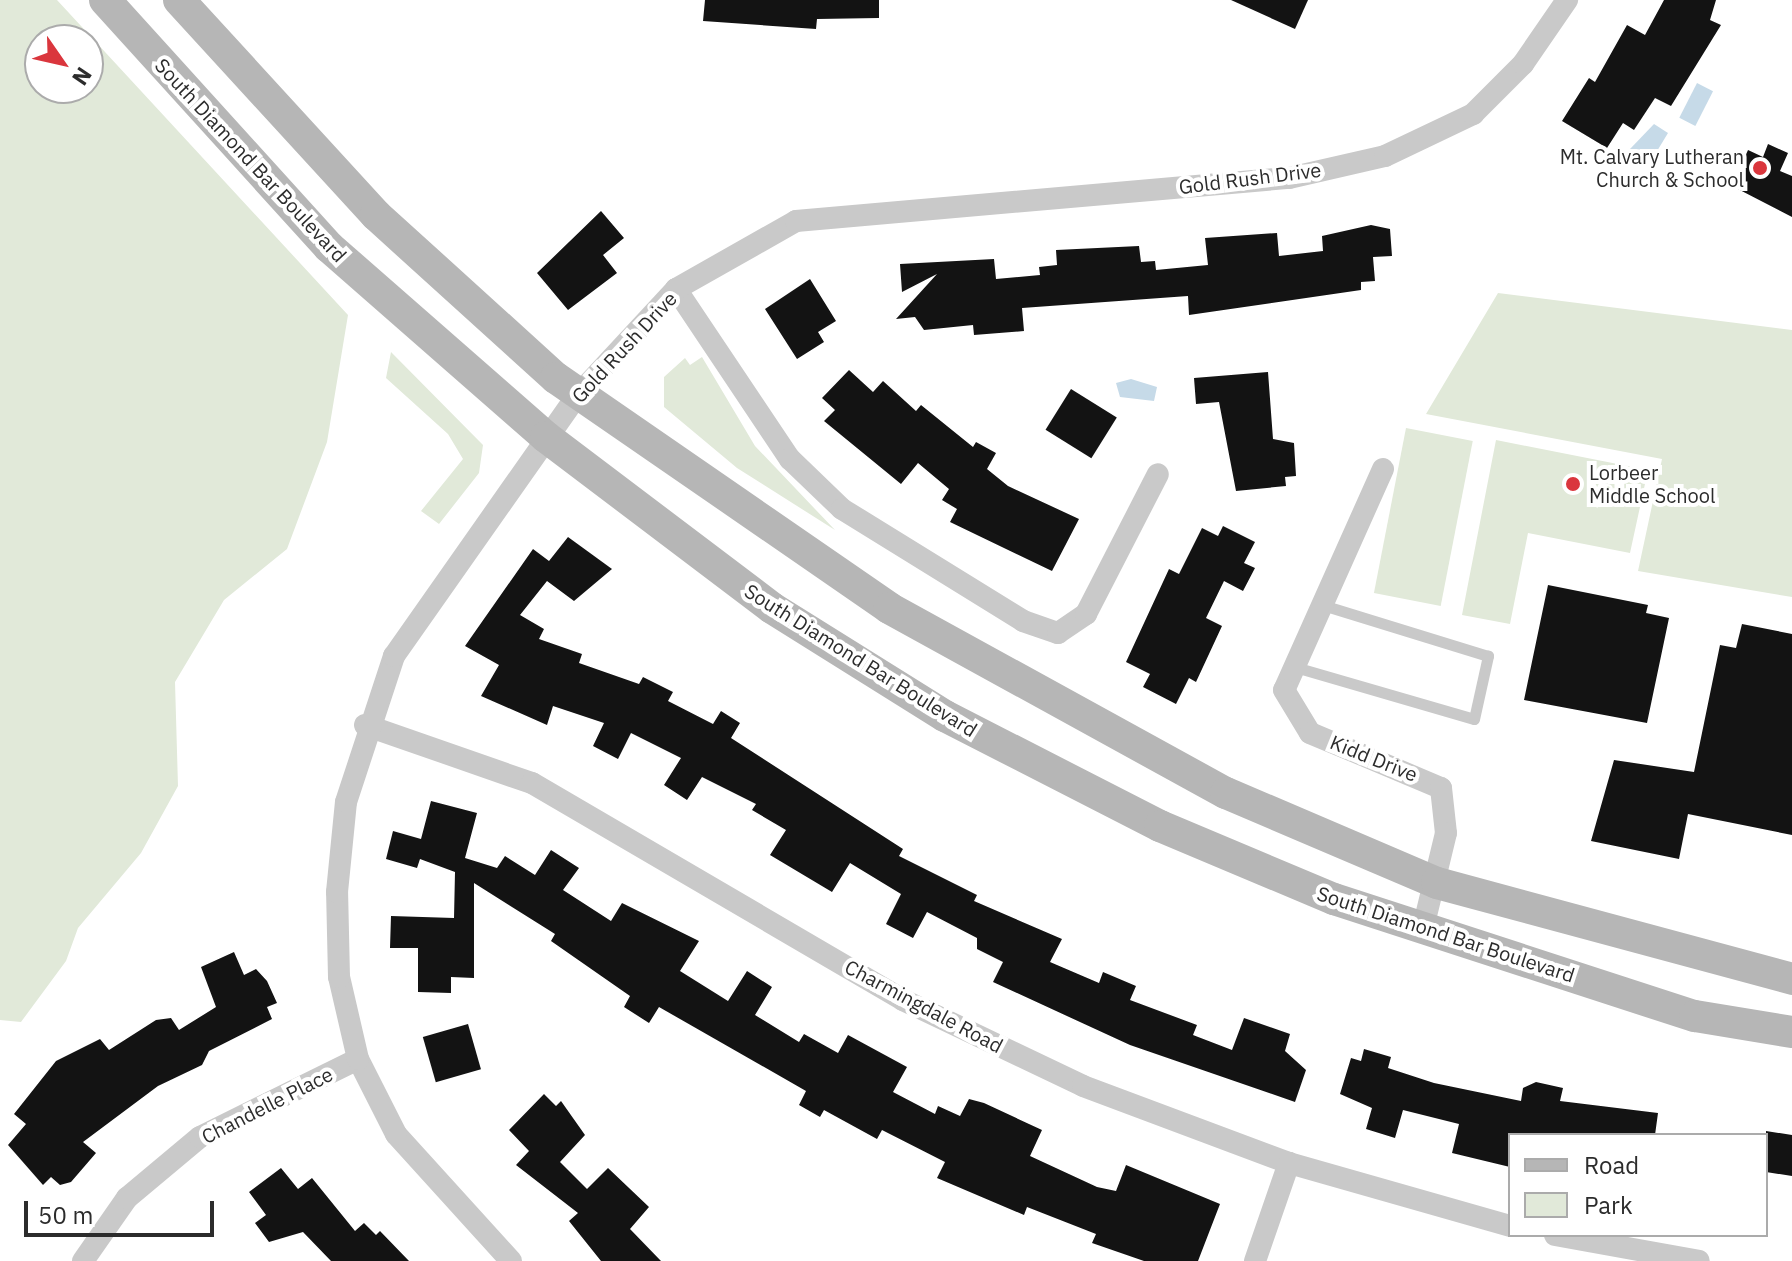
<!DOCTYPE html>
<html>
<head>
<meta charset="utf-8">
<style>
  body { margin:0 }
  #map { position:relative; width:1792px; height:1261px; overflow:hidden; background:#fff; font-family:"IBM Plex Sans",sans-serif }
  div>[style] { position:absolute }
  .green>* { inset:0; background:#e1e9d9; transform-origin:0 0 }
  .water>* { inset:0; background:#c6dae8; transform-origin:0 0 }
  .building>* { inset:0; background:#131313; transform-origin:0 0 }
  .lane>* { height:11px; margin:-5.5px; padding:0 5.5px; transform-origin:5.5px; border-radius:5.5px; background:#c9c9c9 }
  .street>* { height:22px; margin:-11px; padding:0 11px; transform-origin:11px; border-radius:11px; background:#c9c9c9 }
  .secondary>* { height:32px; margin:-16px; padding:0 16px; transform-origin:16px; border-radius:16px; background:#b6b6b6 }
  .dots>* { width:22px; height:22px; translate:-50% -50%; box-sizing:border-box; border:4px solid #fff; border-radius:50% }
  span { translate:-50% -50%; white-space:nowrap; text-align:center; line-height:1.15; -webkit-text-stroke:8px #fff; paint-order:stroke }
  .poi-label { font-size:20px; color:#2c2c2c }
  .right { translate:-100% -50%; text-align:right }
  .left { translate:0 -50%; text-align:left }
  .street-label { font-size:20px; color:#2c2c2c }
  .legend { position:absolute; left:1508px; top:1133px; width:260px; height:104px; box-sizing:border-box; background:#fff; border:2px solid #ababab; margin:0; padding:10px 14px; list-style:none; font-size:24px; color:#2c2c2c }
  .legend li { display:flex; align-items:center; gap:16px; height:40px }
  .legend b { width:40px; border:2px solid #ababab }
  .north { position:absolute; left:24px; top:24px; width:80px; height:80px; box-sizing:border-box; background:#fff; border:2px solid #ababab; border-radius:50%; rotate:124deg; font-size:22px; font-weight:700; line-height:32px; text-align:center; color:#2c2c2c }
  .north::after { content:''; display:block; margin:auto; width:28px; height:36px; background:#da363d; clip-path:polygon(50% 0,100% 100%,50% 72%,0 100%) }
  .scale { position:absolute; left:24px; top:1201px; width:190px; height:36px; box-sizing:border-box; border:4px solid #2c2c2c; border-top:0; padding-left:10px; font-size:24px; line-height:28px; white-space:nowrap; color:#2c2c2c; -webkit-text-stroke:6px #fff; paint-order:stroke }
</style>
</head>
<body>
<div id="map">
  <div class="green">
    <i style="clip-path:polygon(evenodd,0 0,57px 0,348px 315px,327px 442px,287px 549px,224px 600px,175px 682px,178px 786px,141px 853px,78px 928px,66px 961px,21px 1022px,0 1020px,0 0,88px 40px,88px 88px,40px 88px,40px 40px,88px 40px)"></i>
    <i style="clip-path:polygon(1498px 293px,1792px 330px,1792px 597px,1638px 571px,1662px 459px,1426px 414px)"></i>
    <i style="clip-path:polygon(391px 352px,483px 445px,479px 473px,439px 524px,421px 511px,463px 459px,448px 434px,386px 378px)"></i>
    <i style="clip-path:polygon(702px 357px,755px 446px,835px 530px,737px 468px,664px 407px,664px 377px,685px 358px,690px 365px)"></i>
    <i style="left:1406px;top:428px;width:68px;height:168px;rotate:11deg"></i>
    <i style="clip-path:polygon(1496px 440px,1648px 470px,1630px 553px,1528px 533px,1510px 624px,1462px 615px)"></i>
  </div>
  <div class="water">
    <i style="left:1697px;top:83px;width:18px;height:39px;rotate:27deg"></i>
    <i style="clip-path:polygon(1654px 124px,1668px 133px,1651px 161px,1635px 161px,1630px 149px)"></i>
    <i style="clip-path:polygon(1131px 379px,1157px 387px,1154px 401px,1120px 397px,1116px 383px)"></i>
  </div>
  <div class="building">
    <i style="clip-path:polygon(705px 0,879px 0,879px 18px,817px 19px,816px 29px,703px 21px)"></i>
    <i style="clip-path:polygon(1231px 0,1308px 0,1295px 29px)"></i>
    <i style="clip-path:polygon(1664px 0,1716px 0,1710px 20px,1721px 25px,1671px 106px,1655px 98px,1634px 130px,1623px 123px,1607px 148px,1562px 121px,1589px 78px,1595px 82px,1627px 25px,1645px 35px)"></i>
    <i style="clip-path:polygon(1768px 144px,1788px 153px,1780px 171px,1792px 176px,1792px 217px,1732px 186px,1748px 150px,1763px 157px)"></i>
    <i style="clip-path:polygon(601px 211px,624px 238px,603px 255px,617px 273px,568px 310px,537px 273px)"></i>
    <i style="clip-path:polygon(1371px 225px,1390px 229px,1392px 256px,1373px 257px,1375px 281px,1361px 282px,1361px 290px,1189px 315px,1188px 296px,1022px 308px,1024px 331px,974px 335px,973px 325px,924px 330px,915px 317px,896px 319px,937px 274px,902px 292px,900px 264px,994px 259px,996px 279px,1040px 275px,1039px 267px,1057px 265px,1056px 250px,1139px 246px,1141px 262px,1155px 261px,1156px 270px,1208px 265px,1205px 238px,1277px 233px,1279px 256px,1323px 251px,1322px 236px)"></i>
    <i style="clip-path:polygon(810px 279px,836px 321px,818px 332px,824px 342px,797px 359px,765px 309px)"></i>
    <i style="clip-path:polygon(849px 370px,873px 392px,883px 381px,916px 411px,921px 405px,973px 447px,976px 442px,996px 453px,987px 469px,1008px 486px,1079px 519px,1052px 571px,950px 522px,957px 509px,942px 500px,949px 489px,918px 463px,901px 484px,824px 421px,835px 410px,822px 398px)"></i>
    <i style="clip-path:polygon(1268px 372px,1273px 439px,1294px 443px,1296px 476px,1285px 477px,1286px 486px,1236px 491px,1219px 402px,1196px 404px,1194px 378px)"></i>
    <i style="left:1071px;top:389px;width:54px;height:48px;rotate:32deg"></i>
    <i style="clip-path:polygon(1223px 526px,1255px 542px,1244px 563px,1255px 568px,1243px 591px,1224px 581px,1206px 618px,1222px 626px,1196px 682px,1189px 678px,1176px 704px,1143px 687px,1150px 674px,1126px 662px,1169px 569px,1179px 574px,1202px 528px,1218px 536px)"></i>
    <i style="clip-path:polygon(568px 537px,612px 569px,574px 601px,547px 581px,520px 615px,544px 629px,539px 639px,582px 654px,579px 663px,639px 684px,643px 677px,673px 692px,668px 701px,713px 724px,721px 711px,740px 723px,731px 738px,903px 849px,899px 856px,977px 895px,974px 901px,1062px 939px,1050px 962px,1099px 983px,1103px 972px,1136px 986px,1130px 1000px,1197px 1025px,1193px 1035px,1232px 1050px,1244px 1018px,1290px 1034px,1285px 1051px,1306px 1070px,1295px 1102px,1130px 1045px,993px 982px,1003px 962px,977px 949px,977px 938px,927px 912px,913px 938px,886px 924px,901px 894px,850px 863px,832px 892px,770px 855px,786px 830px,752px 810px,756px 804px,702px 777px,687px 800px,664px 785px,681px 758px,631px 733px,618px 759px,593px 746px,604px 723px,553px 706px,547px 725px,481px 696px,499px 665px,465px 646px,533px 549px,549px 561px)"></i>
    <i style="clip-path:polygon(1548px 585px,1648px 605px,1646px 613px,1669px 618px,1647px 723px,1524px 700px)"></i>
    <i style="clip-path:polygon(1742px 624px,1792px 634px,1792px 835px,1688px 814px,1679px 859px,1591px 841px,1614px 760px,1694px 772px,1720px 645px,1736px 648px)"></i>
    <i style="clip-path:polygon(431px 801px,477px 813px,465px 858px,497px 868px,505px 856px,535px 875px,551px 850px,579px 868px,563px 890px,611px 921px,622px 903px,699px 941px,680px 971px,728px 1001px,747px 971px,772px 987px,755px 1015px,799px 1042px,804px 1034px,838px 1053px,848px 1035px,907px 1067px,893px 1092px,935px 1114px,938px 1106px,960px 1116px,969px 1099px,984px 1103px,1042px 1130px,1030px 1156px,1097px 1187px,1116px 1191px,1126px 1165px,1220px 1204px,1198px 1261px,1144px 1261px,1092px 1243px,1096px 1234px,1027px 1207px,1024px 1215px,937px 1178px,945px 1162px,882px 1130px,877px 1139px,824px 1110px,820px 1117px,799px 1105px,806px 1091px,659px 1007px,649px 1023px,624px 1007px,630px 996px,551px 941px,555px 934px,474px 883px,474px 978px,451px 977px,451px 993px,418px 992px,418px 948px,390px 948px,391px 916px,454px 918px,455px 872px,420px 859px,417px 868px,386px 859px,393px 831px,421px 839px)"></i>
    <i style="clip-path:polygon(234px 952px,244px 975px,256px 969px,267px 981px,277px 1003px,267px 1007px,272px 1019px,209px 1051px,202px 1065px,158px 1086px,83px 1142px,96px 1153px,71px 1182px,60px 1185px,51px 1177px,43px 1185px,8px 1145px,26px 1124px,14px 1114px,56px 1061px,100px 1039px,109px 1050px,156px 1020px,171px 1018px,179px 1030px,216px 1007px,201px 967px)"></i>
    <i style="left:468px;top:1024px;width:47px;height:47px;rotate:74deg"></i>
    <i style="clip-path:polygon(1364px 1049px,1391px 1057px,1388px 1068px,1434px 1083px,1521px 1101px,1523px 1088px,1536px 1082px,1563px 1088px,1560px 1101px,1658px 1113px,1655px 1135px,1510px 1135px,1510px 1167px,1452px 1153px,1459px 1124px,1403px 1110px,1395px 1138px,1366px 1129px,1372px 1108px,1340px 1094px,1351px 1058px,1361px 1061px)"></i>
    <i style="clip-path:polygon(544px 1094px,556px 1106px,561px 1101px,585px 1135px,560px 1162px,587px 1189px,608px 1168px,649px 1207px,630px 1229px,661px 1261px,601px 1261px,569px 1221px,578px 1213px,516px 1165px,529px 1151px,509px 1130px)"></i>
    <i style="clip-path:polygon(1766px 1131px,1792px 1135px,1792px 1176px,1766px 1172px)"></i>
    <i style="clip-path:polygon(281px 1168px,298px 1189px,312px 1178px,355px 1231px,364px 1223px,376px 1235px,380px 1231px,409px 1261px,331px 1261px,303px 1232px,269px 1242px,255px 1223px,266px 1215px,249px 1192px)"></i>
  </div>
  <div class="lane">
    <i style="left:1295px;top:667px;width:186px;rotate:16.2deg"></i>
    <i style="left:1474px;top:719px;width:65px;rotate:-77.5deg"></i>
    <i style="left:1488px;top:656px;width:174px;rotate:-162.9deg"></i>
  </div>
  <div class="street">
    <i style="left:676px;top:289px;width:205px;rotate:56.2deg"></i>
    <i style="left:790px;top:459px;width:72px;rotate:43.9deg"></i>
    <i style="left:842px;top:509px;width:213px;rotate:31.7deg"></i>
    <i style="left:1023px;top:621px;width:37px;rotate:19deg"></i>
    <i style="left:1058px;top:633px;width:34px;rotate:-34deg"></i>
    <i style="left:1086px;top:614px;width:157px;rotate:-62.8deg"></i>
    <i style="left:1383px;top:469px;width:242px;rotate:114.1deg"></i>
    <i style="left:1284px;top:690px;width:50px;rotate:58.8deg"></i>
    <i style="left:1310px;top:733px;width:142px;rotate:22.8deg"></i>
    <i style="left:1441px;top:788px;width:45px;rotate:83.7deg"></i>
    <i style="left:1446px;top:833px;width:98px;rotate:103.6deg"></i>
    <i style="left:365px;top:725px;width:177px;rotate:19.2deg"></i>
    <i style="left:532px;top:783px;width:430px;rotate:30.3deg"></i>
    <i style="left:903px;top:1000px;width:199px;rotate:25.5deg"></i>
    <i style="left:1083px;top:1086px;width:220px;rotate:20.5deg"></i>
    <i style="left:1289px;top:1163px;width:230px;rotate:15.9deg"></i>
    <i style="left:1555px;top:1235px;width:146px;rotate:10.2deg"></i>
    <i style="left:83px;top:1261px;width:77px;rotate:-55.1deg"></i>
    <i style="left:127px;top:1198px;width:95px;rotate:-39.9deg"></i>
    <i style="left:200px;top:1137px;width:176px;rotate:-26.3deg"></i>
    <i style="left:511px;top:1261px;width:171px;rotate:-132.2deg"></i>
    <i style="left:396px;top:1134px;width:84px;rotate:-116.9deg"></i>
    <i style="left:358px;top:1059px;width:84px;rotate:-103deg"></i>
    <i style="left:339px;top:977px;width:85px;rotate:-91.3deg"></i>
    <i style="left:337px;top:892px;width:90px;rotate:-84.3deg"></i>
    <i style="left:346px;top:802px;width:154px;rotate:-71.8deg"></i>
    <i style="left:394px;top:656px;width:318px;rotate:-54.9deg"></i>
    <i style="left:577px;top:396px;width:146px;rotate:-47.2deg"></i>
    <i style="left:676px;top:289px;width:138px;rotate:-29.5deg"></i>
    <i style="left:796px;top:221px;width:495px;rotate:-5deg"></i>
    <i style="left:1289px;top:178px;width:98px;rotate:-12.9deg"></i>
    <i style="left:1385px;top:156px;width:98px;rotate:-25.5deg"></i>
    <i style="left:1473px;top:114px;width:71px;rotate:-45deg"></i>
    <i style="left:1523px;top:64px;width:78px;rotate:-55.5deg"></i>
    <i style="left:1255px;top:1261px;width:104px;rotate:-70.9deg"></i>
  </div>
  <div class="secondary">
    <i style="left:105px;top:0;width:333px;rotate:47.8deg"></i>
    <i style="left:329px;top:247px;width:288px;rotate:41.2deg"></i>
    <i style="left:546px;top:437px;width:283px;rotate:37.1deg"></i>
    <i style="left:772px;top:608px;width:204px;rotate:32deg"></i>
    <i style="left:945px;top:716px;width:242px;rotate:27.1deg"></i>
    <i style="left:1160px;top:826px;width:189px;rotate:22.8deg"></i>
    <i style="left:1334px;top:899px;width:379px;rotate:18deg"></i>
    <i style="left:1695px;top:1016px;width:98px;rotate:9.4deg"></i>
    <i style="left:179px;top:0;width:292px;rotate:47.5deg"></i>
    <i style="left:376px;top:215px;width:243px;rotate:42.2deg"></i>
    <i style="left:556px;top:378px;width:405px;rotate:34.6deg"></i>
    <i style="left:889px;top:608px;width:384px;rotate:28.8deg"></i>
    <i style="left:1226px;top:793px;width:229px;rotate:23.1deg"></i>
    <i style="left:1437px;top:883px;width:368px;rotate:15.1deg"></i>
  </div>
  <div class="dots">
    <i style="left:1760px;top:168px;background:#da363d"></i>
    <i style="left:1573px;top:484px;background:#da363d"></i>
  </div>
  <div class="poi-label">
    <span class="right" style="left:1744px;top:168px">Mt. Calvary Lutheran<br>Church &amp; School</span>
    <span class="left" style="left:1589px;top:484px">Lorbeer<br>Middle School</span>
  </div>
  <div class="street-label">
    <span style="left:251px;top:160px;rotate:47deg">South Diamond Bar Boulevard</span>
    <span style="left:1250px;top:178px;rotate:-7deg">Gold Rush Drive</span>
    <span style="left:624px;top:347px;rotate:-47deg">Gold Rush Drive</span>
    <span style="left:861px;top:660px;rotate:32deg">South Diamond Bar Boulevard</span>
    <span style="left:1374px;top:758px;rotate:22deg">Kidd Drive</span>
    <span style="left:1446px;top:934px;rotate:18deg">South Diamond Bar Boulevard</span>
    <span style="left:924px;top:1006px;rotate:28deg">Charmingdale Road</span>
    <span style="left:267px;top:1105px;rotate:-27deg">Chandelle Place</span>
  </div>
  <ul class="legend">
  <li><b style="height:10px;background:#b6b6b6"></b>Road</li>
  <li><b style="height:22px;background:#e1e9d9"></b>Park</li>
  </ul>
  <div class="north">N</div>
  <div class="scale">50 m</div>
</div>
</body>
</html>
